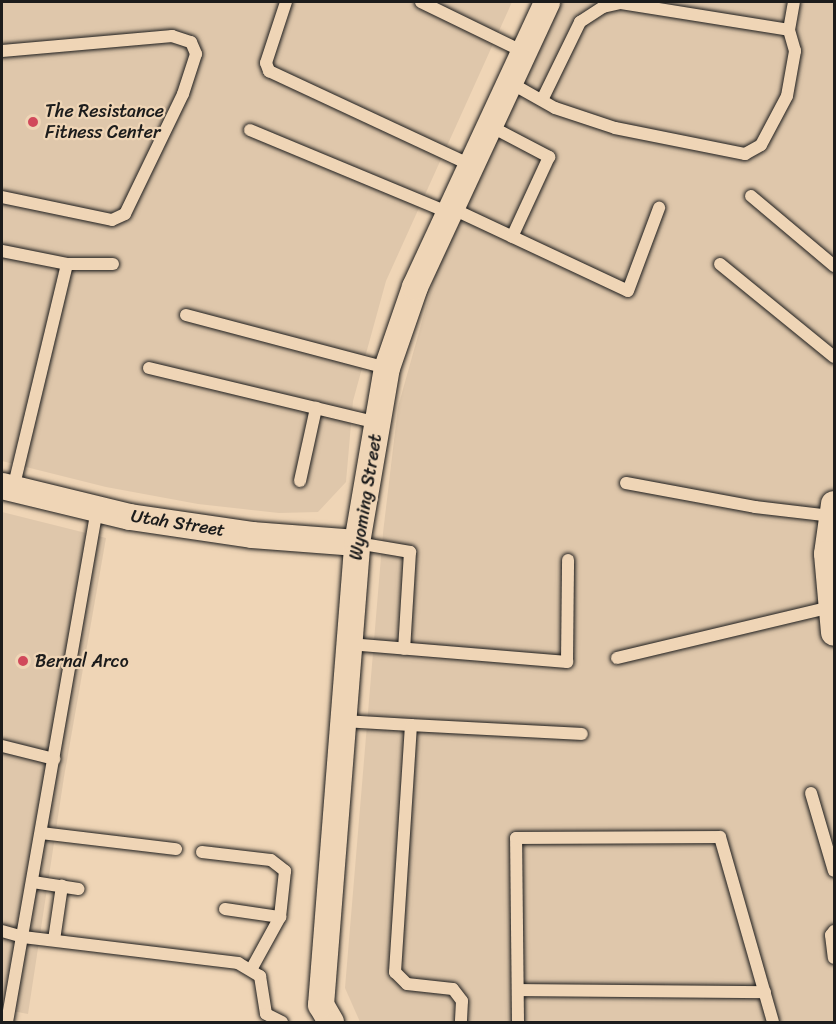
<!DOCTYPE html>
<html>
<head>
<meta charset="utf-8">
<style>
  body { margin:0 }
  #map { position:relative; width:836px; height:1024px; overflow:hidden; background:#efd5b6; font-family:Sriracha,sans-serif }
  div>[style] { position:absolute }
  .built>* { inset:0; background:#dfc7ab }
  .roads { filter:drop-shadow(0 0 2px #1c1c1c) drop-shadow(0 0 2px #1c1c1c) }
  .lane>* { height:12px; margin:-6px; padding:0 6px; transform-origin:6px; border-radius:6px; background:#efd5b6 }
  .street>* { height:26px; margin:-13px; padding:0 13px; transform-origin:13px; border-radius:13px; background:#efd5b6 }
  .dots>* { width:16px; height:16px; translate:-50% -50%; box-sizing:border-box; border:3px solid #efd5b6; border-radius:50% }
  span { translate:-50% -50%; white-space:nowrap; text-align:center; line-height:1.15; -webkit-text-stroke:4.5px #efd5b6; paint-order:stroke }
  .poi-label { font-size:18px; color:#1c1c1c }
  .left { translate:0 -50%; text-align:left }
  .street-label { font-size:18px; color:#1c1c1c }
  .frame { position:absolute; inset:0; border:3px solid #1c1c1c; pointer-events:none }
</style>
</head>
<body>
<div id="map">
  <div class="built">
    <i style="clip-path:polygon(2px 2px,512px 2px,386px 281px,353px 401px,346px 482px,318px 512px,279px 513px,198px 504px,106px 487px,2px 461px)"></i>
    <i style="clip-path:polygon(561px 2px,834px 2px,834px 1022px,360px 1022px,345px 988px,383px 533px,398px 407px,435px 275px)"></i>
    <i style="clip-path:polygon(2px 512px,106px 538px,64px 777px,28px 1014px,2px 1009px)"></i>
  </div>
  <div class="roads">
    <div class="lane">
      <i style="left:286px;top:2px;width:64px;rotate:108.2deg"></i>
      <i style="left:266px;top:63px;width:9px;rotate:69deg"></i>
      <i style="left:269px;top:71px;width:223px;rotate:25deg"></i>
      <i style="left:421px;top:2px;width:114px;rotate:25.9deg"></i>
      <i style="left:2px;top:51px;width:171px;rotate:-5deg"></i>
      <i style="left:172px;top:36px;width:20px;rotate:18deg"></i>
      <i style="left:191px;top:42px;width:13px;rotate:67deg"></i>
      <i style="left:196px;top:54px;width:42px;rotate:108deg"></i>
      <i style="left:183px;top:94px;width:133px;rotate:115.8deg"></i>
      <i style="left:125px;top:214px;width:14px;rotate:155deg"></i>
      <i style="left:112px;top:220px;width:112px;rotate:-168.2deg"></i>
      <i style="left:509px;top:82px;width:53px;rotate:29.5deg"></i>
      <i style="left:555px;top:108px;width:63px;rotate:18.4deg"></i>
      <i style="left:615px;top:128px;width:133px;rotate:11.3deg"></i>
      <i style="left:745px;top:154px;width:18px;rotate:-29deg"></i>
      <i style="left:761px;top:145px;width:55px;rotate:-62deg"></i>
      <i style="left:787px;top:96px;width:46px;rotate:-79.9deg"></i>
      <i style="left:795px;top:51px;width:22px;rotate:-106deg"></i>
      <i style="left:789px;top:30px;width:28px;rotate:-80deg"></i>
      <i style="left:543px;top:98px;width:85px;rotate:-64deg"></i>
      <i style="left:580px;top:22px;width:27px;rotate:-33deg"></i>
      <i style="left:603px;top:7px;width:18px;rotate:-13deg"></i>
      <i style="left:621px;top:3px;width:170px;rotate:9.1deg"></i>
      <i style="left:490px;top:126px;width:67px;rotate:27.7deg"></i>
      <i style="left:549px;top:157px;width:88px;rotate:114.8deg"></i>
      <i style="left:250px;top:130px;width:216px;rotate:22.6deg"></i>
      <i style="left:751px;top:196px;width:109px;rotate:40.1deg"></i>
      <i style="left:451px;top:208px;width:195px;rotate:25.1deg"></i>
      <i style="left:628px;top:291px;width:89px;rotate:-69.5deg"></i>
      <i style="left:2px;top:251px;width:66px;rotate:11.3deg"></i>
      <i style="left:67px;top:264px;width:46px"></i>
      <i style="left:720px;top:264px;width:147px;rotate:39.2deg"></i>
      <i style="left:186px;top:315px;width:208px;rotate:14.8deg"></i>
      <i style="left:149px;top:368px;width:236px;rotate:13.5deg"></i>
      <i style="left:300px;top:481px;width:75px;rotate:-77.6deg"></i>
      <i style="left:626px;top:483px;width:131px;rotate:10.5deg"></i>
      <i style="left:755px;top:507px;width:78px;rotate:6.7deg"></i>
      <i style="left:13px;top:489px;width:231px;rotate:-76.5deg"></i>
      <i style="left:357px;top:543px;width:54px;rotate:9.6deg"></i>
      <i style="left:410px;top:552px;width:97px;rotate:93.5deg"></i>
      <i style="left:349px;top:644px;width:219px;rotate:4.7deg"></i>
      <i style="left:567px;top:662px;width:102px;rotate:-89.4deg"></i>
      <i style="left:617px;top:658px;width:220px;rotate:-13.4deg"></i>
      <i style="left:343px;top:721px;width:68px;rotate:3.4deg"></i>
      <i style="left:411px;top:725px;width:248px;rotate:93.7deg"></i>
      <i style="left:395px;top:972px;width:17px;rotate:45deg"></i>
      <i style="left:407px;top:984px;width:46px;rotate:6.2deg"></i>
      <i style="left:453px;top:989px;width:15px;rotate:53deg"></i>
      <i style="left:462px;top:1001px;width:21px;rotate:93deg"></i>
      <i style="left:411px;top:725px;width:171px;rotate:3deg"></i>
      <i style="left:2px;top:746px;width:54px;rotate:14deg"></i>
      <i style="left:811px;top:793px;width:81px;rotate:73.6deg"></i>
      <i style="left:41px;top:833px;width:136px;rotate:6.8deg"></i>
      <i style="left:202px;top:852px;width:69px;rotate:6.6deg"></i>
      <i style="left:271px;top:860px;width:18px;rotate:38deg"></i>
      <i style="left:285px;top:871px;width:46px;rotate:96.2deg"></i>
      <i style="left:280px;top:917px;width:58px;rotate:118.8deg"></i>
      <i style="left:33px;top:882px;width:46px;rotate:8.8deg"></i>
      <i style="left:225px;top:909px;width:56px;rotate:8.3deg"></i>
      <i style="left:2px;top:931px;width:22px;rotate:16deg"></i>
      <i style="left:23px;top:937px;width:217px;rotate:6.9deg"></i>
      <i style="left:238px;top:963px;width:26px;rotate:31deg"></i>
      <i style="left:260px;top:976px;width:38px;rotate:81deg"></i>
      <i style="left:266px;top:1014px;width:18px;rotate:27deg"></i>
      <i style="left:834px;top:931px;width:5px;rotate:127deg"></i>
      <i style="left:831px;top:935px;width:23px;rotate:83deg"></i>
      <i style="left:54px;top:940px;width:55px;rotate:-81.6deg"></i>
      <i style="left:518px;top:990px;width:247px;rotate:0.5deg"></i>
      <i style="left:7px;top:1022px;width:521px;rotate:-80.05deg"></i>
      <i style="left:518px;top:1022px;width:184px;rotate:-90.6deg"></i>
      <i style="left:516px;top:838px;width:204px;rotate:-0.3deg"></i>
      <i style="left:720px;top:837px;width:192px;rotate:74deg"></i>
    </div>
    <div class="street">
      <i style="left:2px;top:486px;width:132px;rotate:13.6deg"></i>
      <i style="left:130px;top:517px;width:123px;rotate:8.4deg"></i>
      <i style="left:252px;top:535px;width:105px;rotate:4.4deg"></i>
      <i style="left:834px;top:504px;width:50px;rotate:98deg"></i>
      <i style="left:827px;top:554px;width:79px;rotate:84.9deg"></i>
      <i style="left:331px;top:1022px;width:20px;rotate:-120deg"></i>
      <i style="left:321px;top:1005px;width:463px;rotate:-85.5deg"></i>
      <i style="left:357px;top:543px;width:178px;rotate:-80.3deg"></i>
      <i style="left:387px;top:368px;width:86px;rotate:-70.9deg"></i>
      <i style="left:415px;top:287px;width:314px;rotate:-65.1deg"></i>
    </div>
  </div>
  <div class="dots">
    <i style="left:33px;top:122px;background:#d1495b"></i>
    <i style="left:23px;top:661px;background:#d1495b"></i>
  </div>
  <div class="poi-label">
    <span class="left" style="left:45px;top:122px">The Resistance<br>Fitness Center</span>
    <span class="left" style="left:35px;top:661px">Bernal Arco</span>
  </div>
  <div class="street-label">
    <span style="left:366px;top:497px;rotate:-81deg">Wyoming Street</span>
    <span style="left:178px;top:523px;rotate:9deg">Utah Street</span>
  </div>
  <div class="frame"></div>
</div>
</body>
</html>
